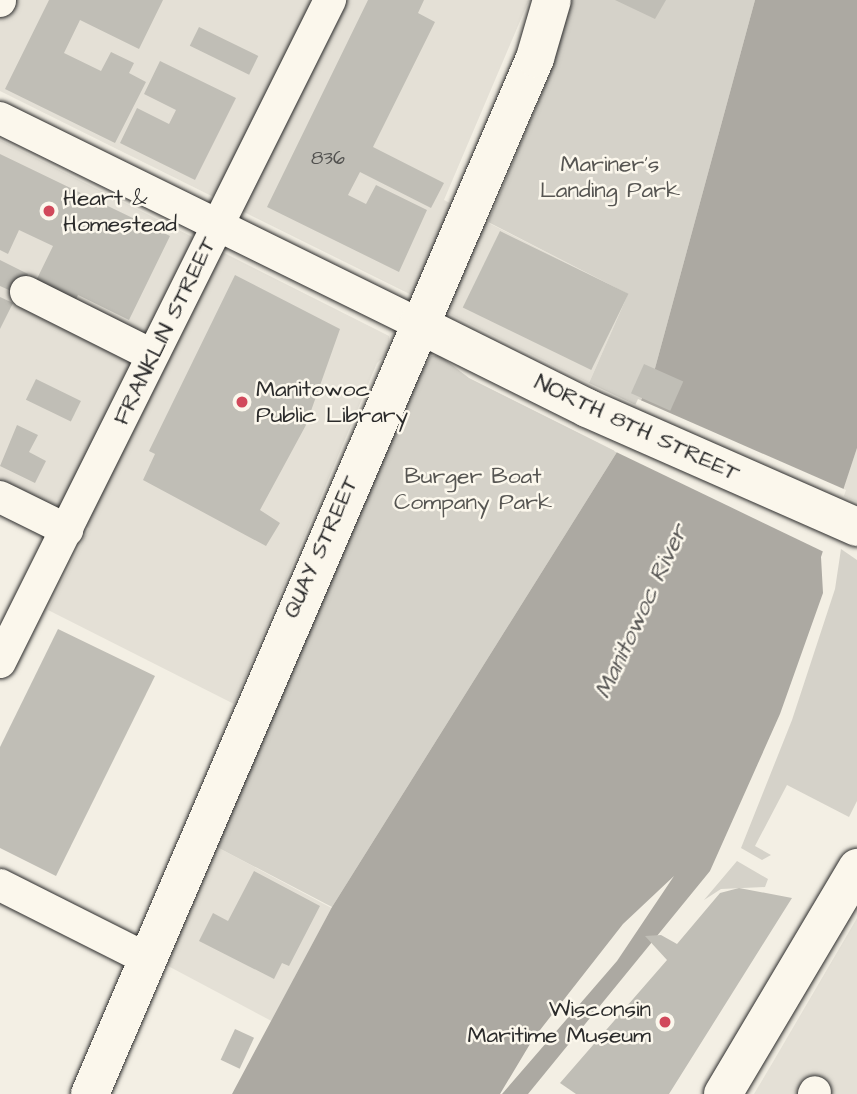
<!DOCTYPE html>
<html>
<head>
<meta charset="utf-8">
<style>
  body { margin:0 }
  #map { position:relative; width:857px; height:1094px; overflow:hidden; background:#f3efe4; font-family:"Architects Daughter",sans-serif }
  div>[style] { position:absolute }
  .built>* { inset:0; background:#e4e0d6; transform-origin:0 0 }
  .green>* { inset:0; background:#d5d2c9 }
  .water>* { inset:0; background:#aca9a2 }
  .pier>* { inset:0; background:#f3efe4 }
  .building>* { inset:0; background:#c0beb6; transform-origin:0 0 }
  .roads { filter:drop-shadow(0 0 2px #2b2b2b) drop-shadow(0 0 2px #2b2b2b) }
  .minor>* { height:32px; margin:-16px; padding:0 16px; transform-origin:16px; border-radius:16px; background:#fbf7ec }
  .major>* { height:38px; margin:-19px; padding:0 19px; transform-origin:19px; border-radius:19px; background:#fbf7ec }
  .dots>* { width:19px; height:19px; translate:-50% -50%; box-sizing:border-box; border:4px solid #fbf7ec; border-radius:50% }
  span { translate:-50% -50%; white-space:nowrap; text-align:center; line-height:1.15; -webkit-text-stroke:5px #fbf7ec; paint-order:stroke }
  .number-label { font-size:19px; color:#50504e }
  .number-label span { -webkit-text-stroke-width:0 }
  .park-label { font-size:23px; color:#565552 }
  .poi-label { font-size:23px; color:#2b2b2b }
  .left { translate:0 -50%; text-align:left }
  .right { translate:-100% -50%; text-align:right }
  .street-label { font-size:23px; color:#2b2b2b }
  .water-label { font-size:24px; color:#585755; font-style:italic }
</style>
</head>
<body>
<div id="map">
  <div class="built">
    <i style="clip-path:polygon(0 0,529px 0,444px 200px,628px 294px,589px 383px,0 91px)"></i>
    <i style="clip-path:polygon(0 140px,389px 336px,390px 351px,377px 363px,234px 704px,48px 610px,89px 528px,0 484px)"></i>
    <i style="clip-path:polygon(857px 448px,857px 502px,841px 495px)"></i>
    <i style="left:215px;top:846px;width:132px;height:128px;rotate:28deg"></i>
    <i style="clip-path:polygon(857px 918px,857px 1094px,754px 1094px,773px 1062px)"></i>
  </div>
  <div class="green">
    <i style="clip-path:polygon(572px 0,755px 0,654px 372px,638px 406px,589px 383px,628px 294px,488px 222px,550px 74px)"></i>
    <i style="clip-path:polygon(439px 355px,469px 378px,617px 452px,332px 907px,215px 846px,405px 398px,431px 356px)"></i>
    <i style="clip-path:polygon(841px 549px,857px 560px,857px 801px,849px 817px,787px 785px,755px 846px,771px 855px,762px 860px,741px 848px,792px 720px,835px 589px)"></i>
    <i style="clip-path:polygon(737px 861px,768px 879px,765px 887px,721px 889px,704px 900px)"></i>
  </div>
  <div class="water">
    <i style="clip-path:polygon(755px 0,857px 0,857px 448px,821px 557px,823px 593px,780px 714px,710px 871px,528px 1094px,502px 1094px,617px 961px,674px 876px,623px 924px,533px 1039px,500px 1094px,232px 1094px,332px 907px,617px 452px,654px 372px)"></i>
  </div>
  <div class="pier">
    <i style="clip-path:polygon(638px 399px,846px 490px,824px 552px,614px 451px)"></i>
  </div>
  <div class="building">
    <i style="clip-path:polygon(49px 0,163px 0,139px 49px,80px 20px,64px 53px,101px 71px,111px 52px,134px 63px,129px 73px,146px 82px,115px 143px,5px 89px)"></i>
    <i style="clip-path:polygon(368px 0,424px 0,418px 13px,435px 22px,373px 147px,444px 183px,431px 208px,360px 172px,348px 195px,366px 204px,376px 185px,427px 210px,399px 272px,267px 207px)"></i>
    <i style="clip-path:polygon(615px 0,666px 0,655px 19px)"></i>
    <i style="left:199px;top:27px;width:66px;height:21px;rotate:26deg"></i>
    <i style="clip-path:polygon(160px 61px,236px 98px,195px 180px,120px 143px,137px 108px,169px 124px,176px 110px,144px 94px)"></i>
    <i style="clip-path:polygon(0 154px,170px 236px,129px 320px,78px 295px,72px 309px,32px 289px,53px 246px,19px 230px,8px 254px,0 250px)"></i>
    <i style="left:500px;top:231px;width:143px;height:85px;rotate:26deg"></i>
    <i style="clip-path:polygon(0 260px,28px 274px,18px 294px,0 286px)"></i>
    <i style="clip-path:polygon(235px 275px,340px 329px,306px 425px,260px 510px,280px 523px,266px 546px,143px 480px,155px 454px,149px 451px)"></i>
    <i style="clip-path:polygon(0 297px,13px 303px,0 329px)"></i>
    <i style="left:644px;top:364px;width:43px;height:32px;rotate:24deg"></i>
    <i style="left:36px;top:379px;width:50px;height:23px;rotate:26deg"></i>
    <i style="clip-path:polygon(17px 425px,38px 435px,29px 452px,46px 461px,35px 483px,0 466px)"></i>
    <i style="clip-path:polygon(58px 629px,155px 676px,56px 876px,0 848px,0 747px)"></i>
    <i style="clip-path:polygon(254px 871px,320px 906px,289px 966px,282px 963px,274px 979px,199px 941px,213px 913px,228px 921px)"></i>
    <i style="clip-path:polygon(739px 888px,792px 898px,669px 1094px,576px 1094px,560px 1083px,667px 960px,645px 936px,661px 935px,677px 944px,720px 893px)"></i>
    <i style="left:235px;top:1029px;width:21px;height:34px;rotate:25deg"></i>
  </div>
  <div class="roads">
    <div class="minor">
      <i style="left:0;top:1px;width:1px;rotate:-90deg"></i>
      <i style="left:0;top:118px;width:466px;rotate:26.2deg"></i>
      <i style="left:26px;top:292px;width:141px;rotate:26.6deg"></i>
      <i style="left:0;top:497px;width:75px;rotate:26.2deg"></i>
      <i style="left:0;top:662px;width:740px;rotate:-63.5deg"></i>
      <i style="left:0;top:885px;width:162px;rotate:26.7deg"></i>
      <i style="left:814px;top:1094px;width:2px;rotate:-63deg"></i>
    </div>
    <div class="major">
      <i style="left:418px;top:324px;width:189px;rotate:26.4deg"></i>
      <i style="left:587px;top:408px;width:295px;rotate:23.8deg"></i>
      <i style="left:90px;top:1094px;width:1128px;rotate:-66.75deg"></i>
      <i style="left:535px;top:58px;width:60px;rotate:-73.7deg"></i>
      <i style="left:723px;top:1094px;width:263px;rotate:-59.3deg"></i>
    </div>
  </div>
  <div class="dots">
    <i style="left:49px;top:211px;background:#d1495b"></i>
    <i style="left:242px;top:402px;background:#d1495b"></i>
    <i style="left:665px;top:1022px;background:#d1495b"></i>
  </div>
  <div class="number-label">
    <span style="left:328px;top:159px">836</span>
  </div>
  <div class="park-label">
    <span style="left:610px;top:177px">Mariner's<br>Landing Park</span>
    <span style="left:473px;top:489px">Burger Boat<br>Company Park</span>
  </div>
  <div class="poi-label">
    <span class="left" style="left:63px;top:211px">Heart &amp;<br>Homestead</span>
    <span class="left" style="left:256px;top:402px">Manitowoc<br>Public Library</span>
    <span class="right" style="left:651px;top:1022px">Wisconsin<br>Maritime Museum</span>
  </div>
  <div class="street-label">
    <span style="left:165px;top:331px;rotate:-64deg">FRANKLIN STREET</span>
    <span style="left:637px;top:428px;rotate:25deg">NORTH 8TH STREET</span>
    <span style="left:321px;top:547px;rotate:-66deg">QUAY STREET</span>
  </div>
  <div class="water-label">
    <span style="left:642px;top:612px;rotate:-65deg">Manitowoc River</span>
  </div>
</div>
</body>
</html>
